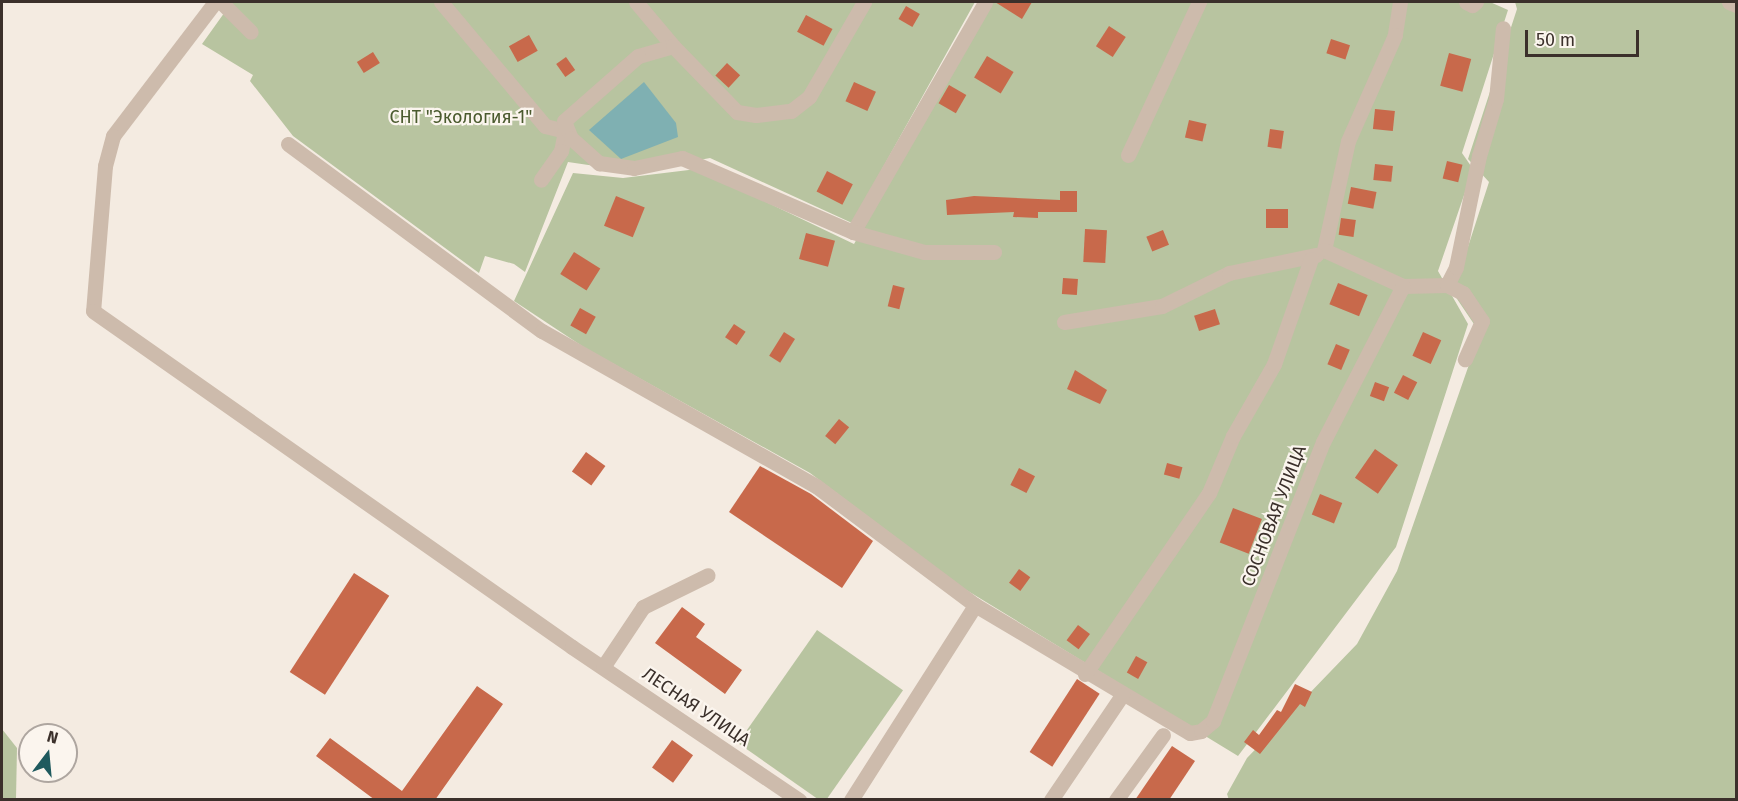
<!DOCTYPE html>
<html>
<head>
<meta charset="utf-8">
<style>
  body { margin:0 }
  #map { position:relative; width:1738px; height:801px; overflow:hidden; background:#f4ebe1; font-family:"Fira Sans",sans-serif }
  div>[style] { position:absolute }
  .green>* { inset:0; background:#b8c4a0; transform-origin:0 0 }
  .water>* { inset:0; background:#7fb0b2 }
  .building>* { inset:0; background:#c8694b; transform-origin:0 0 }
  .minor>* { height:15px; margin:-7.5px; padding:0 7.5px; transform-origin:7.5px; border-radius:7.5px; background:#cdbbac }
  span { translate:-50% -50%; white-space:nowrap; text-align:center; line-height:1.15; -webkit-text-stroke:4.5px #fbf5ee; paint-order:stroke }
  .park-label { font-size:18px; color:#4a5a2e }
  .street-label { font-size:18px; color:#3b302b }
  .frame { position:absolute; inset:0; border:3px solid #3b302b; pointer-events:none }
  .north { position:absolute; left:18px; top:723px; width:60px; height:60px; box-sizing:border-box; background:#fbf5ee; border:2px solid #aea6a0; border-radius:50%; rotate:16deg; font-size:16px; font-weight:700; line-height:24px; text-align:center; color:#3b302b }
  .north::after { content:''; display:block; margin:auto; width:21px; height:27px; background:#1f5a5e; clip-path:polygon(50% 0,100% 100%,50% 72%,0 100%) }
  .scale { position:absolute; left:1525px; top:30px; width:114px; height:27px; box-sizing:border-box; border:3px solid #3b302b; border-top:0; padding-left:8px; font-size:18px; line-height:21px; white-space:nowrap; color:#3b302b; -webkit-text-stroke:4px #fbf5ee; paint-order:stroke }
</style>
</head>
<body>
<div id="map">
  <div class="green">
    <i style="clip-path:polygon(232px 2px,975px 2px,852px 223px,710px 158px,636px 172px,568px 162px,525px 272px,514px 264px,485px 256px,479px 273px,293px 136px,250px 81px,253px 75px,202px 44px)"></i>
    <i style="clip-path:polygon(991px 2px,1490px 2px,1508px 10px,1462px 153px,1473px 169px,1438px 271px,1468px 324px,1396px 547px,1238px 756px,963px 588px,810px 473px,585px 348px,514px 301px,573px 173px,623px 178px,697px 169px,854px 244px)"></i>
    <i style="clip-path:polygon(1515px 2px,1736px 2px,1736px 799px,1229px 800px,1227px 794px,1247px 758px,1357px 644px,1397px 571px,1480px 333px,1453px 293px,1489px 182px,1468px 159px,1517px 9px)"></i>
    <i style="left:817px;top:630px;width:105px;height:138px;rotate:35deg"></i>
    <i style="clip-path:polygon(2px 729px,17px 748px,16px 799px,2px 799px)"></i>
  </div>
  <div class="water">
    <i style="clip-path:polygon(644px 82px,676px 123px,678px 137px,621px 159px,589px 130px)"></i>
  </div>
  <div class="building">
    <i style="clip-path:polygon(995px 2px,1032px 2px,1022px 19px)"></i>
    <i style="left:906px;top:6px;width:16px;height:15px;rotate:30deg"></i>
    <i style="left:806px;top:15px;width:30px;height:19px;rotate:28deg"></i>
    <i style="left:1109px;top:26px;width:20px;height:24px;rotate:33deg"></i>
    <i style="left:529px;top:35px;width:18px;height:23px;rotate:61deg"></i>
    <i style="left:1331px;top:39px;width:20px;height:15px;rotate:18deg"></i>
    <i style="left:373px;top:52px;width:13px;height:19px;rotate:58deg"></i>
    <i style="left:1449px;top:53px;width:23px;height:34px;rotate:15deg"></i>
    <i style="left:987px;top:56px;width:31px;height:25px;rotate:31deg"></i>
    <i style="left:566px;top:57px;width:16px;height:12px;rotate:55deg"></i>
    <i style="left:727px;top:63px;width:18px;height:17px;rotate:43deg"></i>
    <i style="left:854px;top:82px;width:24px;height:21px;rotate:24deg"></i>
    <i style="left:949px;top:85px;width:20px;height:21px;rotate:30deg"></i>
    <i style="left:1375px;top:109px;width:20px;height:20px;rotate:6deg"></i>
    <i style="left:1189px;top:120px;width:18px;height:18px;rotate:13deg"></i>
    <i style="left:1270px;top:129px;width:14px;height:18px;rotate:8deg"></i>
    <i style="left:1447px;top:161px;width:16px;height:18px;rotate:14deg"></i>
    <i style="left:1375px;top:164px;width:18px;height:16px;rotate:6deg"></i>
    <i style="left:827px;top:171px;width:29px;height:23px;rotate:27deg"></i>
    <i style="left:1351px;top:187px;width:26px;height:17px;rotate:11deg"></i>
    <i style="clip-path:polygon(1060px 191px,1077px 191px,1077px 212px,1038px 212px,1038px 218px,1013px 217px,1014px 212px,947px 215px,946px 200px,974px 196px,1060px 200px)"></i>
    <i style="left:616px;top:196px;width:31px;height:32px;rotate:22deg"></i>
    <i style="left:1266px;top:209px;width:22px;height:19px"></i>
    <i style="left:1341px;top:218px;width:15px;height:17px;rotate:8deg"></i>
    <i style="left:1085px;top:229px;width:22px;height:33px;rotate:3deg"></i>
    <i style="left:1163px;top:230px;width:16px;height:18px;rotate:68deg"></i>
    <i style="left:806px;top:233px;width:30px;height:27px;rotate:15deg"></i>
    <i style="left:574px;top:252px;width:31px;height:26px;rotate:32deg"></i>
    <i style="left:1063px;top:278px;width:15px;height:16px;rotate:4deg"></i>
    <i style="left:1338px;top:283px;width:32px;height:23px;rotate:22deg"></i>
    <i style="left:893px;top:285px;width:12px;height:22px;rotate:14deg"></i>
    <i style="left:580px;top:308px;width:18px;height:20px;rotate:29deg"></i>
    <i style="left:1215px;top:309px;width:16px;height:22px;rotate:72deg"></i>
    <i style="left:734px;top:324px;width:14px;height:16px;rotate:34deg"></i>
    <i style="left:784px;top:332px;width:13px;height:28px;rotate:32deg"></i>
    <i style="left:1423px;top:332px;width:20px;height:26px;rotate:24deg"></i>
    <i style="left:1336px;top:344px;width:15px;height:22px;rotate:23deg"></i>
    <i style="clip-path:polygon(1075px 370px,1107px 390px,1100px 404px,1067px 389px)"></i>
    <i style="left:1403px;top:375px;width:16px;height:20px;rotate:27deg"></i>
    <i style="left:1375px;top:382px;width:15px;height:15px;rotate:20deg"></i>
    <i style="left:839px;top:419px;width:13px;height:22px;rotate:39deg"></i>
    <i style="left:1375px;top:449px;width:28px;height:35px;rotate:35deg"></i>
    <i style="left:586px;top:452px;width:24px;height:24px;rotate:36deg"></i>
    <i style="left:1167px;top:463px;width:16px;height:12px;rotate:15deg"></i>
    <i style="clip-path:polygon(760px 466px,811px 494px,873px 541px,842px 588px,729px 512px)"></i>
    <i style="left:1019px;top:468px;width:18px;height:19px;rotate:27deg"></i>
    <i style="left:1320px;top:494px;width:24px;height:22px;rotate:22deg"></i>
    <i style="left:1233px;top:508px;width:31px;height:37px;rotate:21deg"></i>
    <i style="left:1019px;top:569px;width:14px;height:17px;rotate:36deg"></i>
    <i style="left:354px;top:573px;width:42px;height:118px;rotate:33deg"></i>
    <i style="clip-path:polygon(682px 607px,705px 624px,696px 637px,742px 670px,725px 694px,655px 643px)"></i>
    <i style="left:1078px;top:625px;width:15px;height:19px;rotate:37deg"></i>
    <i style="left:1136px;top:656px;width:13px;height:19px;rotate:29deg"></i>
    <i style="left:1077px;top:679px;width:27px;height:87px;rotate:33deg"></i>
    <i style="clip-path:polygon(1295px 684px,1312px 692px,1305px 707px,1300px 704px,1260px 754px,1244px 742px,1253px 730px,1259px 735px,1277px 710px,1281px 712px)"></i>
    <i style="clip-path:polygon(477px 686px,503px 704px,435px 800px,375px 800px,316px 756px,330px 738px,402px 791px)"></i>
    <i style="left:672px;top:740px;width:26px;height:34px;rotate:36deg"></i>
    <i style="clip-path:polygon(1172px 746px,1195px 761px,1169px 800px,1135px 800px)"></i>
  </div>
  <div class="minor">
    <i style="left:215px;top:2px;width:168px;rotate:127.3deg"></i>
    <i style="left:113px;top:136px;width:31px;rotate:105deg"></i>
    <i style="left:105px;top:166px;width:145px;rotate:94.7deg"></i>
    <i style="left:93px;top:311px;width:585px;rotate:35.05deg"></i>
    <i style="left:572px;top:647px;width:274px;rotate:34deg"></i>
    <i style="left:221px;top:2px;width:42px;rotate:45deg"></i>
    <i style="left:441px;top:2px;width:162px;rotate:50deg"></i>
    <i style="left:545px;top:126px;width:21px;rotate:14deg"></i>
    <i style="left:565px;top:131px;width:20px;rotate:101deg"></i>
    <i style="left:561px;top:151px;width:35px;rotate:125deg"></i>
    <i style="left:636px;top:2px;width:57px;rotate:49.9deg"></i>
    <i style="left:673px;top:46px;width:36px;rotate:164deg"></i>
    <i style="left:638px;top:56px;width:98px;rotate:138.7deg"></i>
    <i style="left:564px;top:121px;width:18px;rotate:68deg"></i>
    <i style="left:571px;top:138px;width:38px;rotate:42deg"></i>
    <i style="left:599px;top:163px;width:35px;rotate:8deg"></i>
    <i style="left:634px;top:168px;width:49px;rotate:-11.8deg"></i>
    <i style="left:682px;top:158px;width:186px;rotate:23.4deg"></i>
    <i style="left:853px;top:232px;width:265px;rotate:-60.1deg"></i>
    <i style="left:1400px;top:2px;width:33px;rotate:99deg"></i>
    <i style="left:1395px;top:35px;width:116px;rotate:113.9deg"></i>
    <i style="left:1348px;top:141px;width:112px;rotate:102.4deg"></i>
    <i style="left:1324px;top:250px;width:87px;rotate:24.5deg"></i>
    <i style="left:1403px;top:286px;width:44px;rotate:-1.3deg"></i>
    <i style="left:1447px;top:285px;width:20px;rotate:-63deg"></i>
    <i style="left:1456px;top:267px;width:113px;rotate:-78.3deg"></i>
    <i style="left:1479px;top:156px;width:59px;rotate:-73.4deg"></i>
    <i style="left:1496px;top:99px;width:71px;rotate:-84.4deg"></i>
    <i style="left:1466px;top:2px;width:7px;rotate:27deg"></i>
    <i style="left:1472px;top:5px;width:5px;rotate:-37deg"></i>
    <i style="left:1729px;top:2px;width:8px;rotate:23deg"></i>
    <i style="left:673px;top:46px;width:92px;rotate:45.9deg"></i>
    <i style="left:737px;top:112px;width:19px;rotate:9deg"></i>
    <i style="left:756px;top:115px;width:35px;rotate:-7deg"></i>
    <i style="left:791px;top:111px;width:23px;rotate:-38deg"></i>
    <i style="left:809px;top:97px;width:110px;rotate:-59.9deg"></i>
    <i style="left:288px;top:144px;width:315px;rotate:36.4deg"></i>
    <i style="left:542px;top:331px;width:315px;rotate:29.5deg"></i>
    <i style="left:816px;top:486px;width:199px;rotate:36.8deg"></i>
    <i style="left:975px;top:605px;width:250px;rotate:30.8deg"></i>
    <i style="left:1190px;top:733px;width:11px;rotate:-10deg"></i>
    <i style="left:1201px;top:731px;width:16px;rotate:-40deg"></i>
    <i style="left:1213px;top:721px;width:300px;rotate:-68.5deg"></i>
    <i style="left:1323px;top:442px;width:175px;rotate:-62.9deg"></i>
    <i style="left:1128px;top:155px;width:169px;rotate:-65.1deg"></i>
    <i style="left:853px;top:232px;width:74px;rotate:15.7deg"></i>
    <i style="left:924px;top:252px;width:70px"></i>
    <i style="left:1447px;top:285px;width:18px;rotate:27deg"></i>
    <i style="left:1463px;top:293px;width:34px;rotate:56deg"></i>
    <i style="left:1482px;top:321px;width:42px;rotate:114.1deg"></i>
    <i style="left:1064px;top:322px;width:99px;rotate:-9.3deg"></i>
    <i style="left:1162px;top:306px;width:75px;rotate:-26.2deg"></i>
    <i style="left:1229px;top:273px;width:89px;rotate:-11.7deg"></i>
    <i style="left:603px;top:667px;width:72px;rotate:-56.3deg"></i>
    <i style="left:643px;top:607px;width:72px;rotate:-26.2deg"></i>
    <i style="left:1085px;top:674px;width:219px;rotate:-55.6deg"></i>
    <i style="left:1209px;top:493px;width:62px;rotate:-67.2deg"></i>
    <i style="left:1233px;top:436px;width:83px;rotate:-60.3deg"></i>
    <i style="left:1274px;top:364px;width:111px;rotate:-70.6deg"></i>
    <i style="left:851px;top:800px;width:231px;rotate:-57.5deg"></i>
    <i style="left:1051px;top:800px;width:127px;rotate:-55.9deg"></i>
    <i style="left:1116px;top:800px;width:80px;rotate:-54.1deg"></i>
  </div>
  <div class="park-label">
    <span style="left:461px;top:117px">СНТ "Экология-1"</span>
  </div>
  <div class="street-label">
    <span style="left:1274px;top:516px;rotate:-69deg">СОСНОВАЯ УЛИЦА</span>
    <span style="left:696px;top:707px;rotate:34deg">ЛЕСНАЯ УЛИЦА</span>
  </div>
  <div class="frame"></div>
  <div class="north">N</div>
  <div class="scale">50 m</div>
</div>
</body>
</html>
